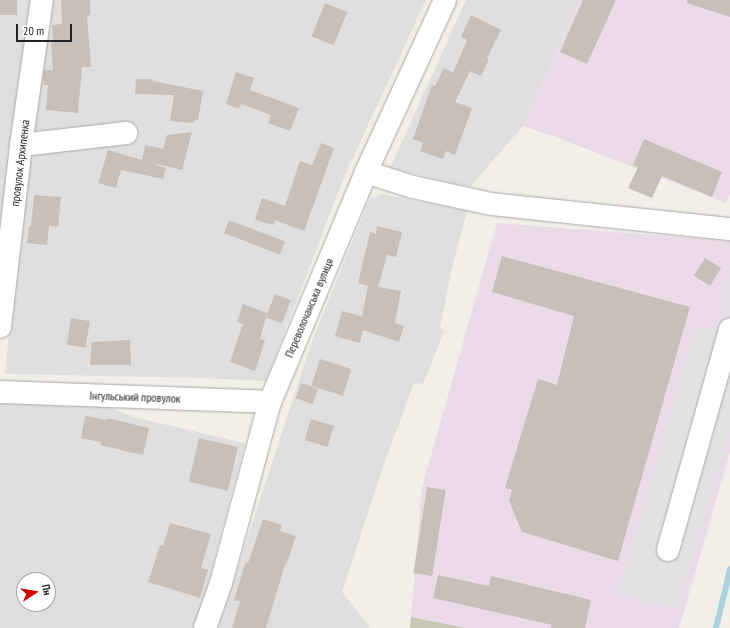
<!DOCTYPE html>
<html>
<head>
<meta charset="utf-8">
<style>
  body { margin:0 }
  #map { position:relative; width:730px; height:628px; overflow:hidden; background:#f2efe9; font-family:"PT Sans Narrow",sans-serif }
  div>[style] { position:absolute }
  .residential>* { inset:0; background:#e0dfdf }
  .industrial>* { inset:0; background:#ebdbe8 }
  .construction>* { inset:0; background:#c7c7b4 }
  .parking>* { inset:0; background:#e2e2e2 }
  .stream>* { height:5.5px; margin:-2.75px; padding:0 2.75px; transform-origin:2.75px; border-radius:2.75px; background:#aad3df }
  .building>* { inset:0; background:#c7bfb8; transform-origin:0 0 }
  .roads { filter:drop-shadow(0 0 1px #a9a9a9) drop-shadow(0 0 1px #a9a9a9) }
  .minor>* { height:22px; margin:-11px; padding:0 11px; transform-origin:11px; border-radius:11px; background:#fff }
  span { translate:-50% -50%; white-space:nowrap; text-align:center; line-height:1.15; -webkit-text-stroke:3px #fff; paint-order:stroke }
  .street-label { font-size:12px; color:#222 }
  .north { position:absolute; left:16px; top:572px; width:40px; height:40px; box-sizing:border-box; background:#fff; border:1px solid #a7a7a7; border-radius:50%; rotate:78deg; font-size:11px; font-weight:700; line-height:16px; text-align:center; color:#222 }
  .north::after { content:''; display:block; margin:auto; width:14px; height:18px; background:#d40000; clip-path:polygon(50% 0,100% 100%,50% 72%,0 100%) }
  .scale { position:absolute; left:16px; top:24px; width:56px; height:18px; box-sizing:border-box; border:2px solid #222; border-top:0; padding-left:5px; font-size:12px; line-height:14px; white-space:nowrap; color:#222; -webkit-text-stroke:3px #fff; paint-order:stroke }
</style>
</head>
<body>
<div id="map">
  <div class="residential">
    <i style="clip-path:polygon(0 0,31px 0,5px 185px,0 232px)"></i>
    <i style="clip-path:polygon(53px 0,426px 0,344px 177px,266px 381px,204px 378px,5px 374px,20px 218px,33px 141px,44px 42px)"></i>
    <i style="clip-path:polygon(466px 0,580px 0,523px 126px,470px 187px,390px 168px)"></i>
    <i style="clip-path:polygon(381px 194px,467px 211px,451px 272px,440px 327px,444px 332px,423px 384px,414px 383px,384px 464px,342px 592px,370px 628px,218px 628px,310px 347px,369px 200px)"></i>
    <i style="clip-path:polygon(evenodd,0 402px,109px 407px,133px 417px,245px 443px,208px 585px,193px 628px,0 628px,0 402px,24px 580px,48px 580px,48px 604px,24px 604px,24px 580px)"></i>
  </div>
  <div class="industrial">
    <i style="clip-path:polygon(580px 0,730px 0,730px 194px,726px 203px,553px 136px,523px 126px)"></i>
    <i style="clip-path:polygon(497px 223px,730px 241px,730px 452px,679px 628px,466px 628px,411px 617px,422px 487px)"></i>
  </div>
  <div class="construction">
    <i style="clip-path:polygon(411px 617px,466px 628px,410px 628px)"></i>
  </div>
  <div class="parking">
    <i style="clip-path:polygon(730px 261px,730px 430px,678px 609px,618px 594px,694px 328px,721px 330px)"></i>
  </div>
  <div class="stream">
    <i style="left:716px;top:628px;width:60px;rotate:-76.4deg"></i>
  </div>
  <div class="building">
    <i style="left:0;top:0;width:17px;height:15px"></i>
    <i style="clip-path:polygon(61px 0,90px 0,90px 15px,87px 16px,91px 67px,82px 67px,78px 113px,46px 110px,48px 85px,44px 85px,43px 78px,44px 70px,53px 70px,51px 43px,53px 43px,52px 25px,62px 24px)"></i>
    <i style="clip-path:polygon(583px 0,616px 0,587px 64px,560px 52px)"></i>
    <i style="clip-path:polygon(687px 0,730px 0,730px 17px,687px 3px)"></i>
    <i style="left:325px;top:3px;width:24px;height:36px;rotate:22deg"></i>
    <i style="clip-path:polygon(471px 15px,501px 30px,487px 58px,489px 59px,481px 76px,470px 71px,455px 102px,472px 108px,455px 155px,446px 151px,443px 159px,420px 151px,423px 143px,413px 139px,432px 85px,435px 86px,444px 68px,453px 73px,467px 40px,461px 37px)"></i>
    <i style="clip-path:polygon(236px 72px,254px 78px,250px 90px,299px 108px,290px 131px,268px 123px,271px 115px,241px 104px,239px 109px,226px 104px)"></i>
    <i style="clip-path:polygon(136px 79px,153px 79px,153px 81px,203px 91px,198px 120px,195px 120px,194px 123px,170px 121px,174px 95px,135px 94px)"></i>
    <i style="clip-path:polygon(192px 132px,182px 170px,157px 164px,157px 165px,166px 168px,163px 179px,121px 170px,116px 188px,98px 183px,108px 150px,142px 160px,145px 145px,163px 149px,167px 135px)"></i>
    <i style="clip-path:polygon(644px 139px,722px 172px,712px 197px,662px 176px,652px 198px,628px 188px,638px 167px,633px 165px)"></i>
    <i style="clip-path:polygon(321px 143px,334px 148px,304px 231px,275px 220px,273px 225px,255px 220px,262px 198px,285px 206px,300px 161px,312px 165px)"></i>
    <i style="clip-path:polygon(34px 195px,61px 197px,58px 227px,49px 226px,47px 245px,27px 243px,29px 226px,31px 227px)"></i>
    <i style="left:229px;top:220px;width:60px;height:14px;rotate:21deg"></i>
    <i style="clip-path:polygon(377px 226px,402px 232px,396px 257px,387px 255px,378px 287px,401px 291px,395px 323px,404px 326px,399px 342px,363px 330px,360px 343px,335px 336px,342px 311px,362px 316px,368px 286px,358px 283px,370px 232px,376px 234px)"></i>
    <i style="clip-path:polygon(502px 256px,690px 307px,618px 561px,522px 532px,509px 501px,512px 490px,505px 488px,538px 379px,557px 385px,574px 316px,492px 292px)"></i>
    <i style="left:705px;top:258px;width:19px;height:21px;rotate:32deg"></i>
    <i style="left:275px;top:294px;width:17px;height:25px;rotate:21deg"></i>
    <i style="clip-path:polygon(243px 304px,267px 313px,260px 339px,265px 340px,255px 371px,230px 362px,243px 324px,237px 322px)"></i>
    <i style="left:71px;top:318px;width:19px;height:27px;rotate:9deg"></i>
    <i style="clip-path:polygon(130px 340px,131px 365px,90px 365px,92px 342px)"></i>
    <i style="left:320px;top:359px;width:33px;height:28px;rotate:18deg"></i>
    <i style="left:301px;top:383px;width:18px;height:16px;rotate:19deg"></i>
    <i style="clip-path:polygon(85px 416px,107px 420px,107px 418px,149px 428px,143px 455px,100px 445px,101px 442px,81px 438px)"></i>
    <i style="left:311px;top:419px;width:24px;height:22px;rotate:17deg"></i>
    <i style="left:199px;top:438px;width:40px;height:45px;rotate:13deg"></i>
    <i style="left:427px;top:487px;width:19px;height:87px;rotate:9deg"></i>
    <i style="clip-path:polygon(263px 519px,282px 525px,280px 531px,296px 536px,286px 565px,285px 565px,266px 628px,232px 628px,240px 601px,234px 600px,243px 570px,246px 562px,248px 563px)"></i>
    <i style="clip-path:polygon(170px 523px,211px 534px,201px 568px,208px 570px,200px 598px,148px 582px,160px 545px,163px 546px)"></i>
    <i style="clip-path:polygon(438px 575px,489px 586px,491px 576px,591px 600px,585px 628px,551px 628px,552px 625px,433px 598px)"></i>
  </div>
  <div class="roads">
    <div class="minor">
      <i style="left:21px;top:145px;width:106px;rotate:-6.5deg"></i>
      <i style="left:366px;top:172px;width:49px;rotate:17.7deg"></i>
      <i style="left:413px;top:187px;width:80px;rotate:12.3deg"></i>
      <i style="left:491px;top:204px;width:240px;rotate:6deg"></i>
      <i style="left:0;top:327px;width:183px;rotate:-83.4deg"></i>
      <i style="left:21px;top:145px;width:147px;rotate:-81.8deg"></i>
      <i style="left:0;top:392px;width:270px;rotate:2.1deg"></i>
      <i style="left:668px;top:550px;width:229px;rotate:-74.3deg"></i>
      <i style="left:205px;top:628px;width:48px;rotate:-70.4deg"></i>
      <i style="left:221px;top:583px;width:188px;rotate:-74.9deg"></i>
      <i style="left:270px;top:402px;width:249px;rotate:-67.3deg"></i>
      <i style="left:366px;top:172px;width:189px;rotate:-65.3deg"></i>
    </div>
  </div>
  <div class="street-label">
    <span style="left:20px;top:163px;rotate:-83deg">провулок Архипенка</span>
    <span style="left:309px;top:308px;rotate:-67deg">Переволочанська вулиця</span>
    <span style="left:135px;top:397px;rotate:2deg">Інгульський провулок</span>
  </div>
  <div class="north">Пн</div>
  <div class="scale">20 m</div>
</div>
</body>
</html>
